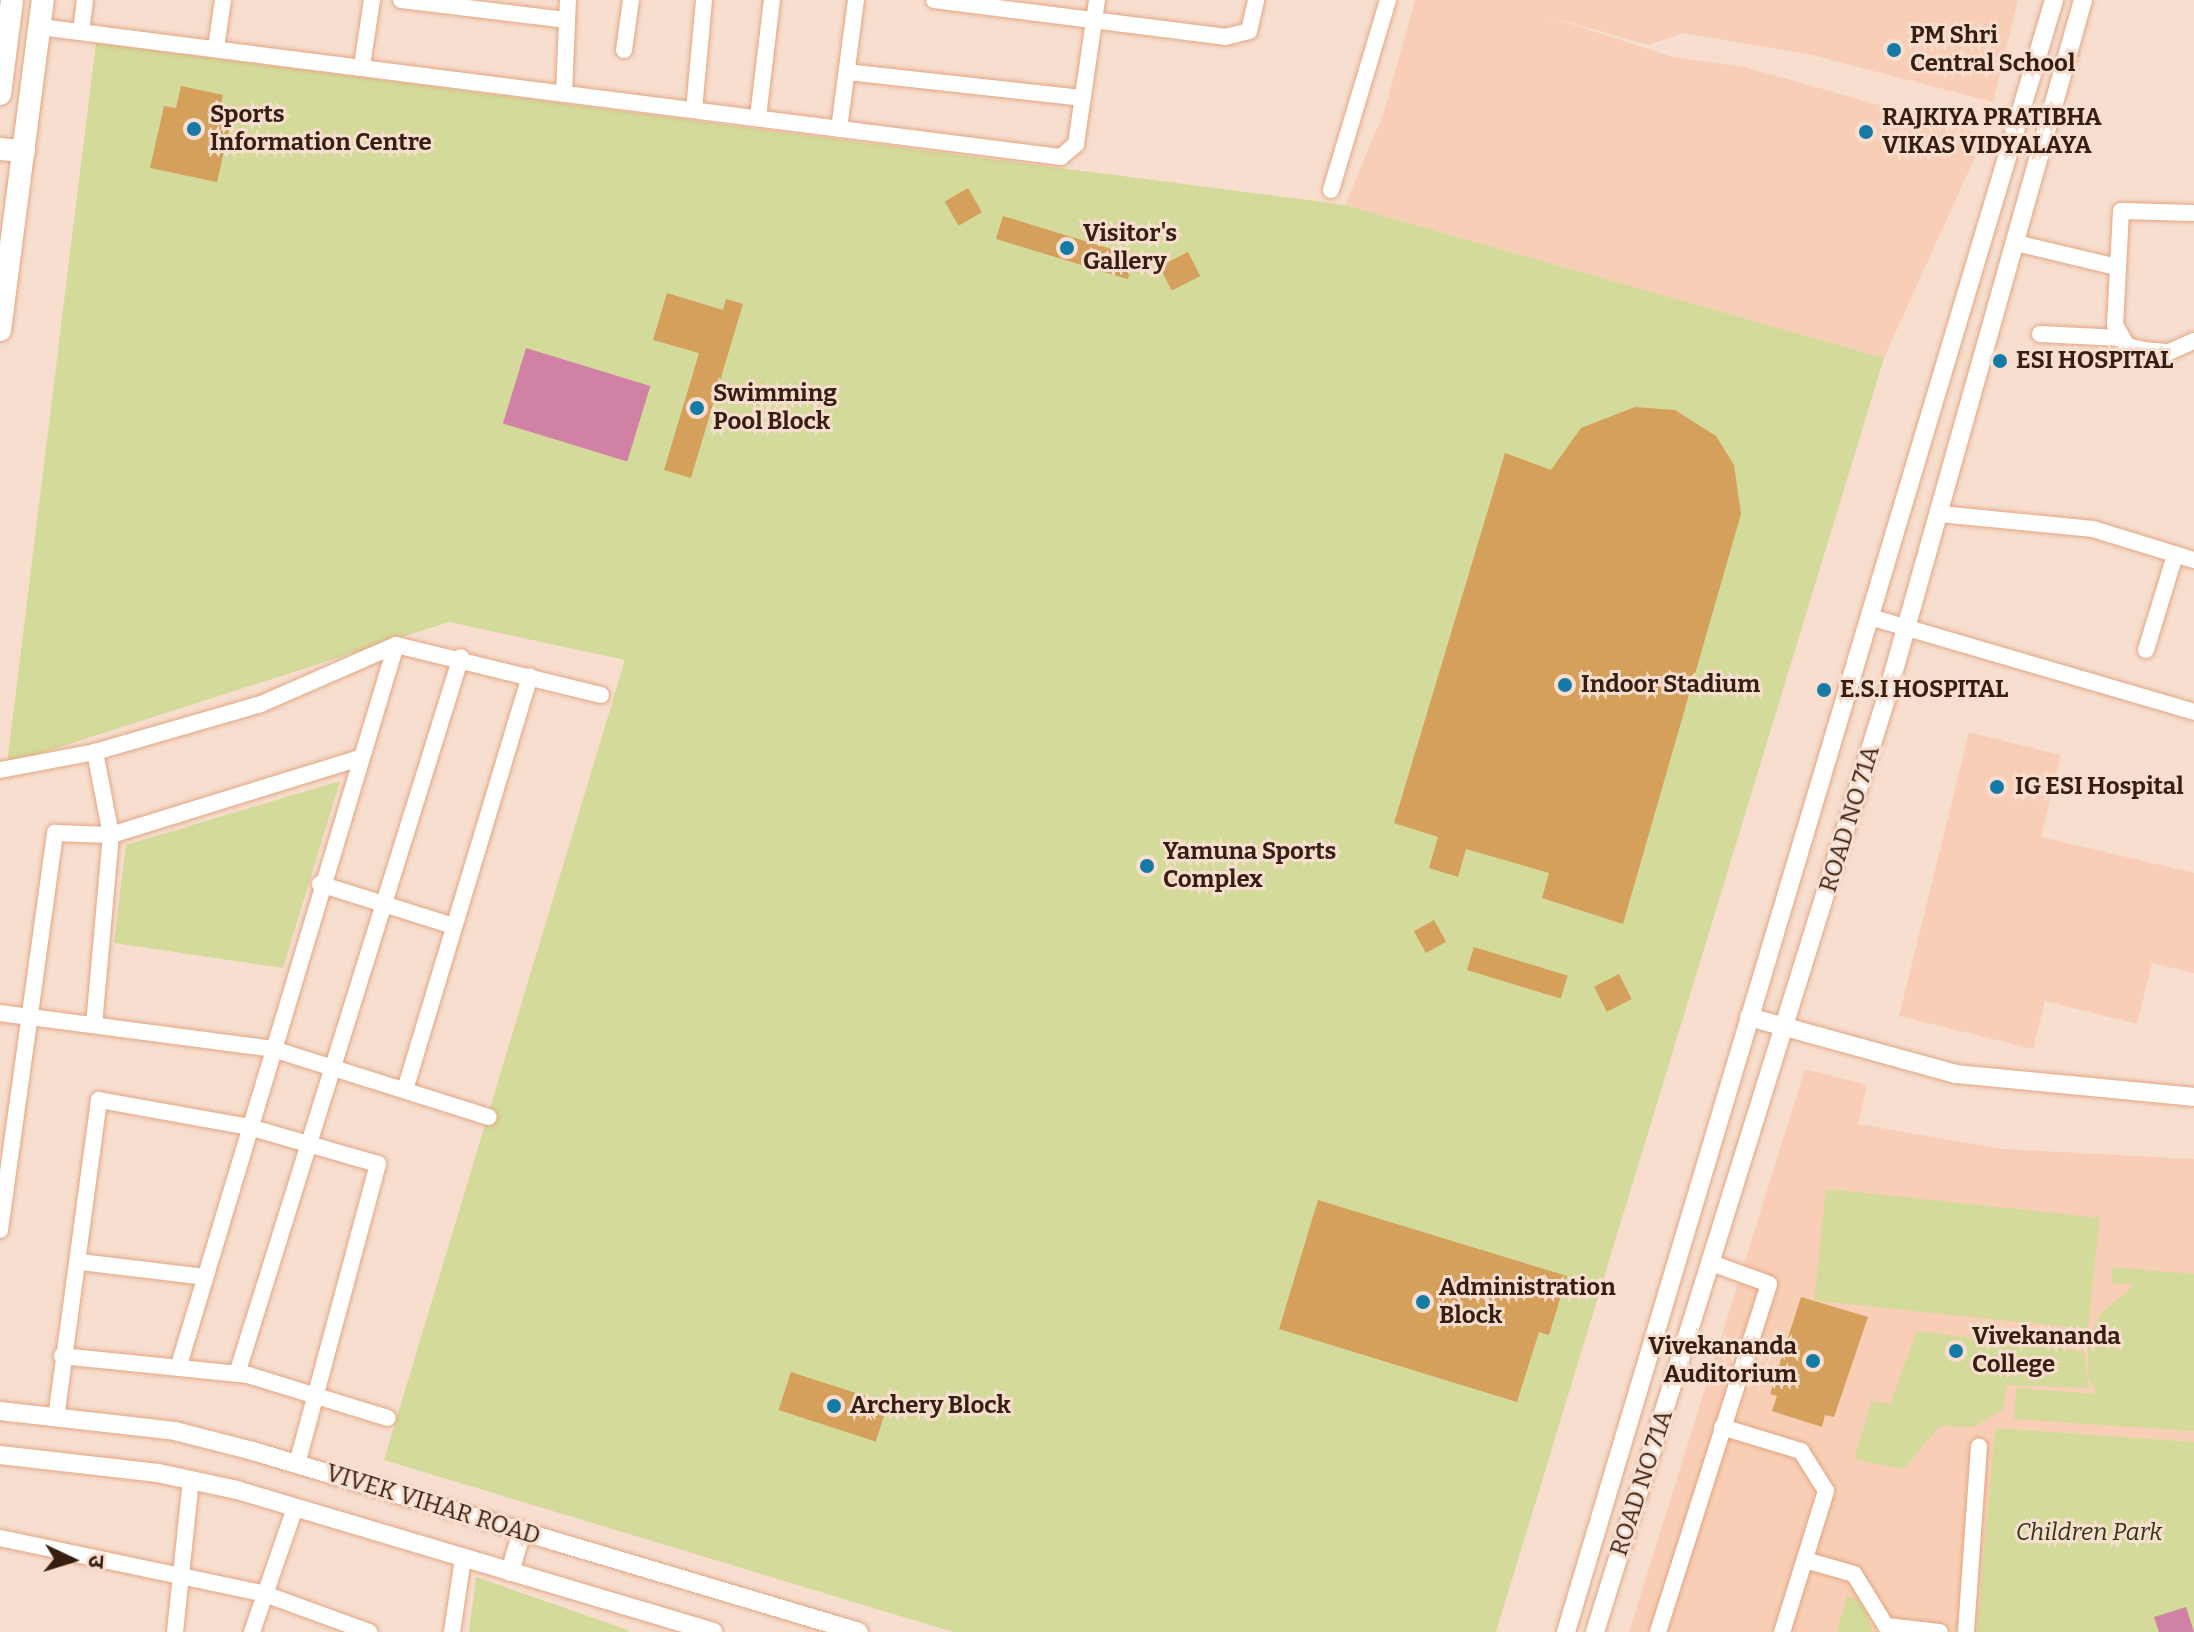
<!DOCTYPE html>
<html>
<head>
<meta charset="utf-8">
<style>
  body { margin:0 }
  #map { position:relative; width:2194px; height:1632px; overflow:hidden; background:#f7decf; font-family:Bitter,"Noto Sans Devanagari",serif }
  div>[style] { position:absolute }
  .built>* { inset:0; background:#f8cfb6 }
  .green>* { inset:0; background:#d3da9a; transform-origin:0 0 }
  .water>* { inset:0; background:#d182a4; transform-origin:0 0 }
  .building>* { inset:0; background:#d4a05b; transform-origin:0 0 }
  .roads { filter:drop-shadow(0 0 2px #e2a782) drop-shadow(0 0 2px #e2a782) }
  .minor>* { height:16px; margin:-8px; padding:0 8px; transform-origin:8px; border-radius:8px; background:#fff }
  .tertiary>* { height:18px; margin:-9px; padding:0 9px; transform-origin:9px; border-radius:9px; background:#fff }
  .secondary>* { height:22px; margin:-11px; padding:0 11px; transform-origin:11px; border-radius:11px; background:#fff }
  .dots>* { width:22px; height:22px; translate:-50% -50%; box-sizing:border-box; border:4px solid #f7decf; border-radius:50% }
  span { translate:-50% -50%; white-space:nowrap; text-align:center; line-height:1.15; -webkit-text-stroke:6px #f7decf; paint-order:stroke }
  .poi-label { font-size:24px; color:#361f11; font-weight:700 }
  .left { translate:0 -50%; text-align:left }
  .right { translate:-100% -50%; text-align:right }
  .street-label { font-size:24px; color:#361f11 }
  .park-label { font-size:24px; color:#343713; font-style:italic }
  .north { position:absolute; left:32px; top:1520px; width:80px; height:80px; -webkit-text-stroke:6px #f7decf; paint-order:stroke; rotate:94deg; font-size:22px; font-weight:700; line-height:32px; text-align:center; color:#361f11 }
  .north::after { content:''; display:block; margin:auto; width:28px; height:36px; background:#361f11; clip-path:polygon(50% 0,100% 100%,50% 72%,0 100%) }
</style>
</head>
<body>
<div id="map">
  <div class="built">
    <i style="clip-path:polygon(1415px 0,2018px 0,1993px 102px,1812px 55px,1684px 33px,1648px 45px,1540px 14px,1673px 57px,1745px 67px,1985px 135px,1884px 358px,1345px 205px,1384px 112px)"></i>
    <i style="clip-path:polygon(1969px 732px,2061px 755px,2041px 837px,2194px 873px,2194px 973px,2152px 963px,2137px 1024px,2045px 1001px,2033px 1049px,1899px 1016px)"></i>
    <i style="clip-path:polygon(1805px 1069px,1867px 1085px,1858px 1124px,2003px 1149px,2194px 1159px,2194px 1442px,1995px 1428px,1977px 1632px,1629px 1632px)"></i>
  </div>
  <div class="green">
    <i style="clip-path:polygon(96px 43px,1345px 205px,1884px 358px,1496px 1632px,953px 1632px,384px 1460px,625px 660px,449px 622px,7px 764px)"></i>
    <i style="clip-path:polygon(340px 781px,283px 968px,114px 943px,126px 845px)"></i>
    <i style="left:1826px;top:1189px;width:275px;height:112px;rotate:6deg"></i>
    <i style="clip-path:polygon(2113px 1267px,2194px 1274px,2194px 1431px,2014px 1419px,2016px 1388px,2098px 1394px,2088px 1376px,2088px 1342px,2100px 1314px,2135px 1285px,2112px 1283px)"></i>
    <i style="clip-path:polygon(1917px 1331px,2084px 1351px,2089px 1388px,2007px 1385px,2003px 1410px,1973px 1427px,1940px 1426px,1903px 1469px,1854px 1459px,1872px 1401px,1890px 1404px)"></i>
    <i style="clip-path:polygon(1995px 1428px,2194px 1442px,2194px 1632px,1977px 1632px)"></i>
    <i style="clip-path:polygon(476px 1577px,628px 1630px,628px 1632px,469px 1632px)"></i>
    <i style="clip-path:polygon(1847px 1596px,1862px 1602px,1873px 1632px,1837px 1632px)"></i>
  </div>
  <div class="water">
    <i style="left:526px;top:348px;width:130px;height:79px;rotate:17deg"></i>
    <i style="clip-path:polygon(2186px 1607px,2194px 1632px,2159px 1632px,2154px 1617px)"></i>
  </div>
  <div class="building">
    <i style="clip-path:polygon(181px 86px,223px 95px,218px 118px,231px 121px,217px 182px,150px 168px,164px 106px,176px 108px)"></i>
    <i style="left:968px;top:188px;width:28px;height:27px;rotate:60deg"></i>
    <i style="left:1003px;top:216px;width:138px;height:24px;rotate:17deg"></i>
    <i style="left:1188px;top:252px;width:27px;height:32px;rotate:63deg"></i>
    <i style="clip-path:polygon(667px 293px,723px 310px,726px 299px,743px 304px,691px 478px,664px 470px,699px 353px,653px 340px)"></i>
    <i style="clip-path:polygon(1635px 407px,1675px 410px,1716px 436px,1734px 465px,1741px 514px,1623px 924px,1542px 898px,1549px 873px,1466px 849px,1458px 877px,1429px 868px,1438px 837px,1394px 823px,1505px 453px,1551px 470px,1581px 428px)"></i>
    <i style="left:1434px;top:920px;width:25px;height:23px;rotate:61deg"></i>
    <i style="left:1474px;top:947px;width:98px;height:24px;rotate:17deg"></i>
    <i style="left:1619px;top:974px;width:28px;height:28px;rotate:63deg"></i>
    <i style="clip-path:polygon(1318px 1200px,1567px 1276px,1549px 1335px,1539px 1332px,1517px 1402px,1279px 1329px)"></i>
    <i style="clip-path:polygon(1801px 1297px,1868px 1317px,1834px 1417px,1825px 1415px,1822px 1427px,1772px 1411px,1777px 1396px,1770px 1394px)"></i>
    <i style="left:791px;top:1372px;width:102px;height:40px;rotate:18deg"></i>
  </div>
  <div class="roads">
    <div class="minor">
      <i style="left:401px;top:0;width:166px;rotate:6.9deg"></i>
      <i style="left:934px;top:0;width:293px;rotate:7.2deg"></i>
      <i style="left:1225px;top:37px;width:25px;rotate:-14deg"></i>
      <i style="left:1249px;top:31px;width:32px;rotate:-77deg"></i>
      <i style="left:40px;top:27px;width:1029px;rotate:7.26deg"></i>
      <i style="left:1061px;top:157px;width:20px;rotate:-41deg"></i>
      <i style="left:1076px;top:144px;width:146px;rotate:-81.7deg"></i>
      <i style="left:81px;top:32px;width:32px;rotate:-83deg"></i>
      <i style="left:216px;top:48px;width:49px;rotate:-81.7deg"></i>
      <i style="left:624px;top:50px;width:50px;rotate:-82deg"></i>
      <i style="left:362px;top:66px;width:67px;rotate:-81.4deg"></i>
      <i style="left:847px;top:72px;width:237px;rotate:6.3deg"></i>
      <i style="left:564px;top:94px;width:94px;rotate:-87.6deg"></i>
      <i style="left:694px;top:110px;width:110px;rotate:-84.8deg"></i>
      <i style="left:758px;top:117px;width:118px;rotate:-83.2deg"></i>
      <i style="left:839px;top:129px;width:130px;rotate:-82.5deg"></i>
      <i style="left:1331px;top:190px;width:198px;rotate:-73.3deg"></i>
      <i style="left:2194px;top:213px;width:73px;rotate:-178.4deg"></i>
      <i style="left:2121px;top:211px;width:114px;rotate:93deg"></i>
      <i style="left:2115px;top:325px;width:24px;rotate:60deg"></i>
      <i style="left:2127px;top:346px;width:17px;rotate:13deg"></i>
      <i style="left:2144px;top:350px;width:25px;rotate:5deg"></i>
      <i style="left:2169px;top:352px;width:27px;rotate:-24deg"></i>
      <i style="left:2016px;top:243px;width:104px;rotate:13.4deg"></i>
      <i style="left:2040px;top:334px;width:80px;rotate:2.9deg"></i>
      <i style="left:1940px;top:514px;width:154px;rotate:5.6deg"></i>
      <i style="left:2093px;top:529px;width:106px;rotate:17.1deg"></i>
      <i style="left:1870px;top:617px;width:338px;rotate:16.3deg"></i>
      <i style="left:2146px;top:650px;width:99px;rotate:-73deg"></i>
      <i style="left:0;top:770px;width:97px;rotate:-10.7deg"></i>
      <i style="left:95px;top:752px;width:173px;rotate:-16.1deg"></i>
      <i style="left:261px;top:704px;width:147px;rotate:-23.6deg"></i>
      <i style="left:396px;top:645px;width:211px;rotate:13.7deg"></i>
      <i style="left:320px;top:884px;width:139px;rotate:17.5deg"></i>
      <i style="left:0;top:1013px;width:275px;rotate:7.5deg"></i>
      <i style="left:273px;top:1049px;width:226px;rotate:17.5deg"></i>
      <i style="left:94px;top:1025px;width:191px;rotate:-84.9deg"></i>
      <i style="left:111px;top:835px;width:85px;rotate:-100.9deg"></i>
      <i style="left:405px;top:1090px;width:432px;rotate:-73.2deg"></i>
      <i style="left:0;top:1230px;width:401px;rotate:-82.1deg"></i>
      <i style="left:55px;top:833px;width:56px;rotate:2deg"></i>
      <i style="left:111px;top:835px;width:260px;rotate:-17.2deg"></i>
      <i style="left:80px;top:1262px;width:126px;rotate:6.8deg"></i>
      <i style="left:62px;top:1356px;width:187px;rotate:5.8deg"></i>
      <i style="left:248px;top:1375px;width:146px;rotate:17.1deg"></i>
      <i style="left:179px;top:1365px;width:752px;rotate:-73.23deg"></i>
      <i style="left:237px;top:1374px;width:751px;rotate:-72.65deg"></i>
      <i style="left:56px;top:1418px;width:321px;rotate:-82.3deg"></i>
      <i style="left:99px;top:1100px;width:152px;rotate:10.2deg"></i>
      <i style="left:249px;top:1127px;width:134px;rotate:16deg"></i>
      <i style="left:378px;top:1164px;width:311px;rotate:105.1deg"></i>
      <i style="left:1722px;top:1427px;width:83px;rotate:16.9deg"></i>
      <i style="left:1801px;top:1451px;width:47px;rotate:58deg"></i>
      <i style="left:1826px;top:1491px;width:148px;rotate:107.3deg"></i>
      <i style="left:0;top:1538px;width:268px;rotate:11.9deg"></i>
      <i style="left:262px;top:1593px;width:114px;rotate:20deg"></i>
      <i style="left:1805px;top:1560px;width:51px;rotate:15.9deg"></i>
      <i style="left:1854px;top:1574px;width:61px;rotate:58.4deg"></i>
      <i style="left:1886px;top:1626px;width:54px;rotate:6.3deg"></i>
      <i style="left:175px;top:1632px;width:153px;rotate:-84deg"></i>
      <i style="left:252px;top:1632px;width:131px;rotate:-70.9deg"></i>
      <i style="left:452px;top:1632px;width:75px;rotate:-81.5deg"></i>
      <i style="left:1658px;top:1632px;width:365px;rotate:-72.3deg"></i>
      <i style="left:1769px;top:1284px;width:61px;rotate:-159.8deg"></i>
      <i style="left:1966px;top:1632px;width:186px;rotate:-86deg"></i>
    </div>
    <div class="tertiary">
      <i style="left:1749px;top:1017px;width:215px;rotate:15.4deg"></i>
      <i style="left:1956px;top:1074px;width:239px;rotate:5.5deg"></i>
      <i style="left:0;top:1411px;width:176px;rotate:6.5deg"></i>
      <i style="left:175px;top:1431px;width:81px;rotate:14.4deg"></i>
      <i style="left:253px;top:1451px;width:632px;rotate:16.63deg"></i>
      <i style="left:0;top:1455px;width:159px;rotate:6.5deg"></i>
      <i style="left:158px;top:1473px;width:81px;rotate:12.1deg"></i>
      <i style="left:237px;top:1490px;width:497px;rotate:16.6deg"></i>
      <i style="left:510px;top:1572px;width:43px;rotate:-73.7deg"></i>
      <i style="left:1566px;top:1632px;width:1703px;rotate:-73.35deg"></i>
      <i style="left:1595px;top:1632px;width:977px;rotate:-72.68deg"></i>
      <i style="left:1886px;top:699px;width:726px;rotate:-74.26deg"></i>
    </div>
    <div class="secondary">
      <i style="left:0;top:94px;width:95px;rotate:-82.7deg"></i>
      <i style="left:0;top:149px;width:24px;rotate:5deg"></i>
      <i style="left:0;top:330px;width:333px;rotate:-82.6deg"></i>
    </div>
  </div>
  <div class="dots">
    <i style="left:1894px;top:50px;background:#157ba6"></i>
    <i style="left:194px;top:129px;background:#157ba6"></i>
    <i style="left:1866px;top:132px;background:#157ba6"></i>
    <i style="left:1067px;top:248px;background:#157ba6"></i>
    <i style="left:2000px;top:361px;background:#157ba6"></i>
    <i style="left:697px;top:408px;background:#157ba6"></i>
    <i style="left:1565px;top:685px;background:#157ba6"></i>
    <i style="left:1824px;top:690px;background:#157ba6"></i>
    <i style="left:1997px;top:787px;background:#157ba6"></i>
    <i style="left:1147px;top:866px;background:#157ba6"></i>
    <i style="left:1423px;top:1302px;background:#157ba6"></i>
    <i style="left:1956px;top:1351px;background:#157ba6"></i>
    <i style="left:1813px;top:1361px;background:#157ba6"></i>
    <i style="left:834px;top:1406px;background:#157ba6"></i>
  </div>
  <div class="poi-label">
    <span class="left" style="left:1910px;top:50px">PM Shri<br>Central School</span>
    <span class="left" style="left:210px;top:129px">Sports<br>Information Centre</span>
    <span class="left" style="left:1882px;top:132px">RAJKIYA PRATIBHA<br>VIKAS VIDYALAYA</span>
    <span class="left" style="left:1083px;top:248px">Visitor's<br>Gallery</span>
    <span class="left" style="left:2016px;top:361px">ESI HOSPITAL</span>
    <span class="left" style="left:713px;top:408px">Swimming<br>Pool Block</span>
    <span class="left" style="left:1581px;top:685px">Indoor Stadium</span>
    <span class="left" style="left:1840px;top:690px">E.S.I HOSPITAL</span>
    <span class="left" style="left:2015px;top:787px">IG ESI Hospital</span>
    <span class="left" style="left:1163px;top:866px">Yamuna Sports<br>Complex</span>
    <span class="left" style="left:1439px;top:1302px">Administration<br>Block</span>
    <span class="left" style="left:1972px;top:1351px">Vivekananda<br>College</span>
    <span class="right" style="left:1797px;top:1361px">Vivekananda<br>Auditorium</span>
    <span class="left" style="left:850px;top:1406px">Archery Block</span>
  </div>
  <div class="street-label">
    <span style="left:1850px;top:819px;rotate:-73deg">ROAD NO 71A</span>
    <span style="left:1642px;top:1483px;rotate:-72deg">ROAD NO 71A</span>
    <span style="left:433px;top:1505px;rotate:17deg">VIVEK VIHAR ROAD</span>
  </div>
  <div class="park-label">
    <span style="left:2089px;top:1533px">Children Park</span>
  </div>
  <div class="north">उ</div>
</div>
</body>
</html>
